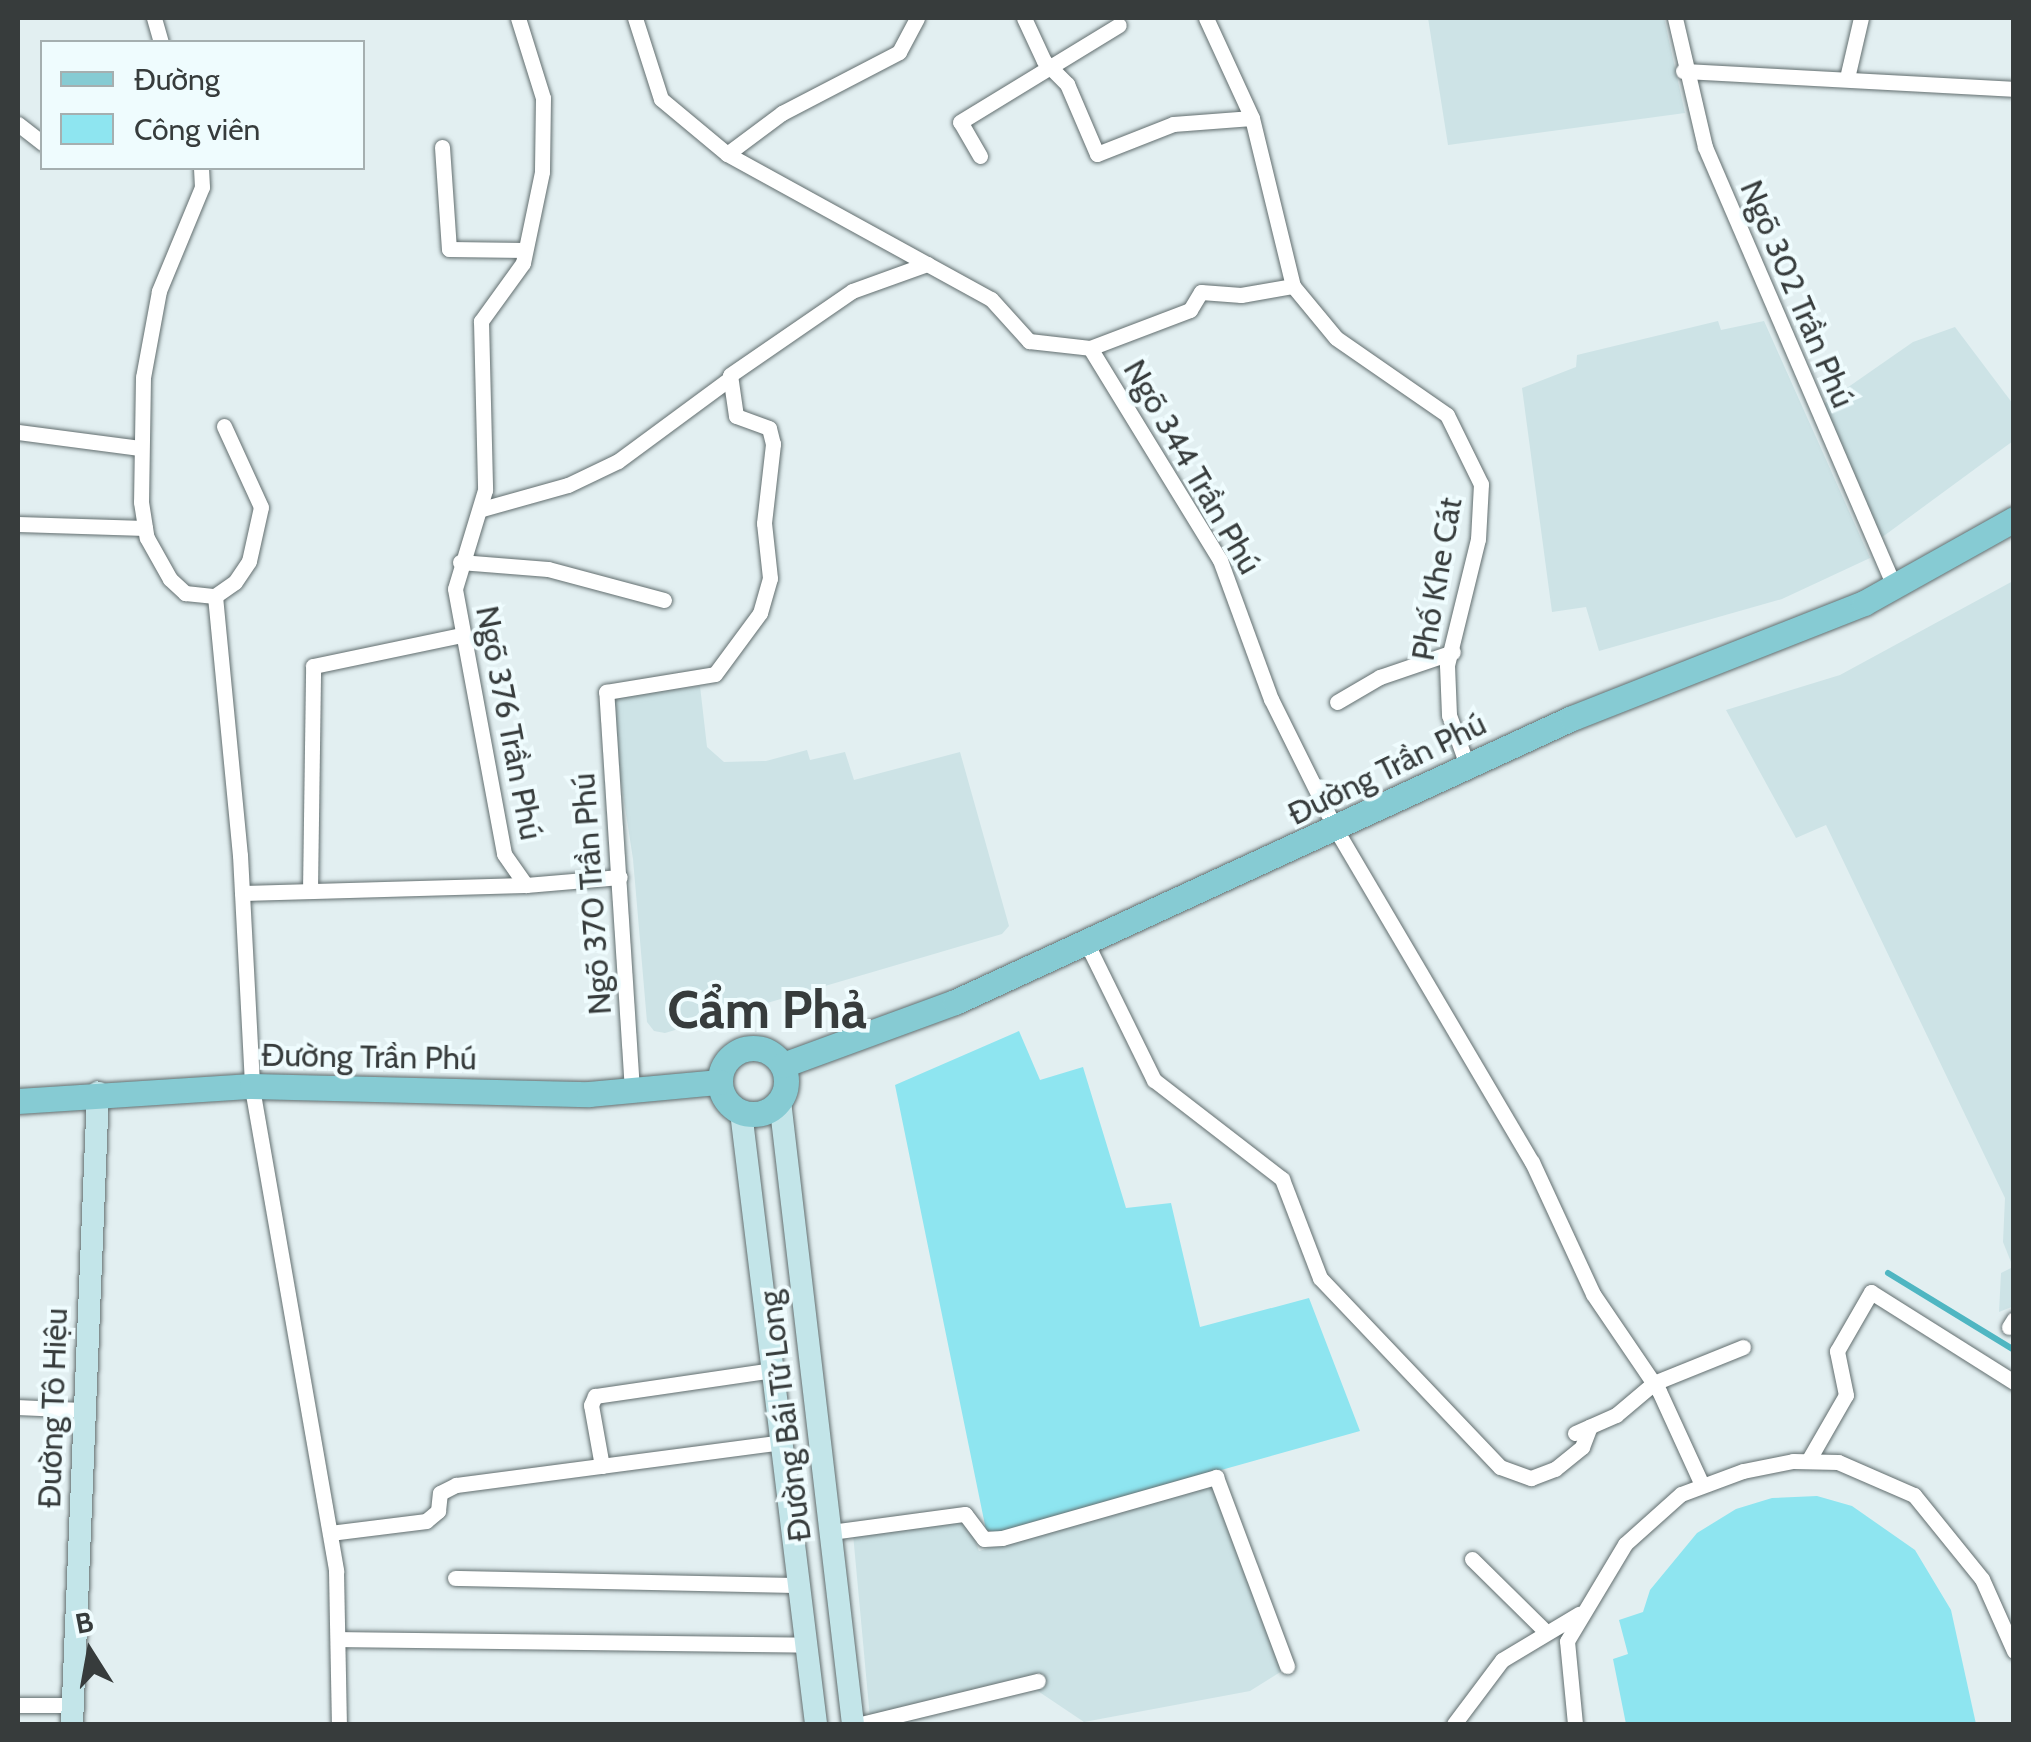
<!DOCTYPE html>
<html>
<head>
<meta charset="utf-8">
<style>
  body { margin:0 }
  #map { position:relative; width:2031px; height:1742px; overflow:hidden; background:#e2eff1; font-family:Cabin,sans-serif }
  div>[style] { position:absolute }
  .built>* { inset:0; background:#cde3e6 }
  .green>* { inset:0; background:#8ee5f0 }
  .stream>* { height:6px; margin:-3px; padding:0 3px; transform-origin:3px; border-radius:3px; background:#4fb6c2 }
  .roads { filter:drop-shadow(0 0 2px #626e6f) drop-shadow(0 0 2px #626e6f) }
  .street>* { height:15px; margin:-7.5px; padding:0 7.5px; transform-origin:7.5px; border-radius:7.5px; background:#fff }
  .secondary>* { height:22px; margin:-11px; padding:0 11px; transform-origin:11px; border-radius:11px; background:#c3e5e9 }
  .primary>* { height:25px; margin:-12.5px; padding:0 12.5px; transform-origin:12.5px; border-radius:12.5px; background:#86cbd3 }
  .primary>.ring { margin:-12.5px; padding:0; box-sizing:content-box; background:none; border:25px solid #86cbd3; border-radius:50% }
  span { translate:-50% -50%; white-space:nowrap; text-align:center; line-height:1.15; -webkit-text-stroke:8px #effcfe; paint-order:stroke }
  .street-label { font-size:32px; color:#373c3c }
  .town-label { font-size:52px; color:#373c3c; font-weight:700 }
  .frame { position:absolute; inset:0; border:20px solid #373c3c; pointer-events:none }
  .legend { position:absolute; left:40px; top:40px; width:325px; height:130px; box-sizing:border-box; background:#effcfe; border:2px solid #a5afb0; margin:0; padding:12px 18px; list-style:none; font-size:30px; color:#373c3c }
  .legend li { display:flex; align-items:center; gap:20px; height:50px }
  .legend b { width:50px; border:2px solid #a5afb0 }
  .north { position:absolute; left:40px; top:1602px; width:100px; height:100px; -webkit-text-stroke:8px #effcfe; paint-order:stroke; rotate:349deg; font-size:28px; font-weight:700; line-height:40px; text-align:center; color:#373c3c }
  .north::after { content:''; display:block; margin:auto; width:35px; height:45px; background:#373c3c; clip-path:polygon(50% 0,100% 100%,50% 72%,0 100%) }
</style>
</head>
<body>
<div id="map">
  <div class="built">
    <i style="clip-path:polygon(1428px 18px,1664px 18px,1685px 113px,1448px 145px)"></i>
    <i style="clip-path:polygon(1718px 321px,1721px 330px,1764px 321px,1870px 558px,1782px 599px,1599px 651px,1586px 607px,1552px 612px,1522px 388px,1576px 367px,1577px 355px)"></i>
    <i style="clip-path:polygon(1955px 327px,2013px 404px,2013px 441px,1881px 538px,1821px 406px,1913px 342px)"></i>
    <i style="clip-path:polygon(2013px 581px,2014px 1306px,1999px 1312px,2001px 1273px,2013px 1267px,2003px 1242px,2005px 1198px,1826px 825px,1796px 838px,1726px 710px,1840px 675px)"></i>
    <i style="clip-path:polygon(700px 686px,707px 747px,724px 762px,766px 761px,807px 750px,810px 760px,845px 752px,854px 780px,960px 752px,1009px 926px,1002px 934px,665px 1033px,654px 1031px,647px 1022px,633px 859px,608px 698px)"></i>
    <i style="clip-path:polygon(1207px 1484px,1214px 1486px,1282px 1671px,1250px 1691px,1084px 1722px,1020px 1679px,870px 1718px,853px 1534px,959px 1521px,971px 1530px,979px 1551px)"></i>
  </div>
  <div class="green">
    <i style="clip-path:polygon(1019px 1031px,1040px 1080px,1083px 1067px,1126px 1208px,1171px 1203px,1200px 1327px,1309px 1298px,1360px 1431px,997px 1533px,986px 1530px,895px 1085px)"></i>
    <i style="clip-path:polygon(1817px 1496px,1852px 1506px,1915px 1550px,1951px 1610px,1976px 1724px,1626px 1724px,1613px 1659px,1628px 1654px,1619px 1620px,1643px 1612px,1650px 1590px,1697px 1533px,1736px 1509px,1772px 1498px)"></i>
  </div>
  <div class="stream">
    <i style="left:1888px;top:1273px;width:148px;rotate:31.4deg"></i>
  </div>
  <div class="roads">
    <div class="street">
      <i style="left:154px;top:18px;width:25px;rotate:74deg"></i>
      <i style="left:518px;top:18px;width:84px;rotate:72.6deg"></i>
      <i style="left:543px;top:98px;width:74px;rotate:90.8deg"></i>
      <i style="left:542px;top:172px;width:93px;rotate:101.8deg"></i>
      <i style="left:523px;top:263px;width:72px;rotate:125.9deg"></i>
      <i style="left:481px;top:321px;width:169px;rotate:88.6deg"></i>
      <i style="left:485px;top:490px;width:103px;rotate:106.9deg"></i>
      <i style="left:455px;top:589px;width:269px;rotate:79.5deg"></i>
      <i style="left:504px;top:854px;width:38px;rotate:55deg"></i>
      <i style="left:526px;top:885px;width:94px;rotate:-4.9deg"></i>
      <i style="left:635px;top:18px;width:85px;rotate:72.2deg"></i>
      <i style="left:661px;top:99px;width:86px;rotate:39.8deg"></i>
      <i style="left:727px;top:154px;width:301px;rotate:28.8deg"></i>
      <i style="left:991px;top:299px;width:57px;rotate:47.9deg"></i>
      <i style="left:1029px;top:341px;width:61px;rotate:6.5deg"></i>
      <i style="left:1090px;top:348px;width:249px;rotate:58.5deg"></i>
      <i style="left:1220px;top:560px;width:148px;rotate:69.9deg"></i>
      <i style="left:1271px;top:699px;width:144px;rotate:63.6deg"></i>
      <i style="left:1335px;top:828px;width:388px;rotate:59.5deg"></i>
      <i style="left:1532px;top:1162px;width:145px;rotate:65.2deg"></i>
      <i style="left:1593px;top:1294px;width:117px;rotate:55.8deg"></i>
      <i style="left:1659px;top:1391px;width:103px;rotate:65.4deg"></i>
      <i style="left:1024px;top:18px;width:47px;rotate:65.1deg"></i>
      <i style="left:1044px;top:61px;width:33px;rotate:45deg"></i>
      <i style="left:1067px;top:84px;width:76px;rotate:66.8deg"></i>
      <i style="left:1097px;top:154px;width:82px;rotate:-21.5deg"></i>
      <i style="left:1173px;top:124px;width:79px;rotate:-4.3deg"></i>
      <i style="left:1206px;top:18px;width:110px;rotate:65.3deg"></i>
      <i style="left:1252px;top:118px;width:173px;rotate:76.3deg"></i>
      <i style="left:1293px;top:286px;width:67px;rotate:50.4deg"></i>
      <i style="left:1336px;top:338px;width:135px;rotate:34.7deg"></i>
      <i style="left:1447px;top:415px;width:77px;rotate:63.8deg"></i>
      <i style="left:1481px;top:484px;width:55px;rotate:93.1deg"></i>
      <i style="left:1478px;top:539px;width:130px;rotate:103.8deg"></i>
      <i style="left:1447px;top:665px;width:50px;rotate:87.7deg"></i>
      <i style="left:1449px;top:715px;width:53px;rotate:70.2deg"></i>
      <i style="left:1675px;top:18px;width:132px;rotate:76.9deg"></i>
      <i style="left:1705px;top:147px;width:476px;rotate:66.7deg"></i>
      <i style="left:1683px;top:71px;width:331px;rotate:3.1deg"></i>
      <i style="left:1847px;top:78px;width:62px;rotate:-76.9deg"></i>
      <i style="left:18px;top:124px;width:31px;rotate:38deg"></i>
      <i style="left:442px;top:147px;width:102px;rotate:86.1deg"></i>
      <i style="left:449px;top:249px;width:76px;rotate:0.8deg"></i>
      <i style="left:727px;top:154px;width:69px;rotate:-36.7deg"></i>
      <i style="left:782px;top:113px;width:132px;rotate:-27.5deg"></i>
      <i style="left:899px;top:52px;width:38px;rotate:-62deg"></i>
      <i style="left:980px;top:156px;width:39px;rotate:-120deg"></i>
      <i style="left:960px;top:122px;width:186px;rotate:-31.4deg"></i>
      <i style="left:201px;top:168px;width:19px;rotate:87deg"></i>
      <i style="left:202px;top:187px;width:113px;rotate:112.5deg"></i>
      <i style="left:159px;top:291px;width:87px;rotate:100.5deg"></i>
      <i style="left:143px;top:377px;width:125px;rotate:90.9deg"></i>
      <i style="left:141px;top:502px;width:36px;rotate:81deg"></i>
      <i style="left:147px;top:538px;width:47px;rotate:60.7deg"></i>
      <i style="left:170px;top:579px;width:21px;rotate:43deg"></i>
      <i style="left:185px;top:593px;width:30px;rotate:6deg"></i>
      <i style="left:1090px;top:348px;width:107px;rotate:-20.8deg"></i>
      <i style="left:1190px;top:310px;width:21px;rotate:-59deg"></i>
      <i style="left:1201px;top:292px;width:40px;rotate:4.3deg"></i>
      <i style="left:1241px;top:295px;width:53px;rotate:-9.8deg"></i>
      <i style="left:18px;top:432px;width:123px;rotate:7.5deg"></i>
      <i style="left:482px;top:509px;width:89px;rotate:-15.6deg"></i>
      <i style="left:568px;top:485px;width:55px;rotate:-25.6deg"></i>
      <i style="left:618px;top:461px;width:137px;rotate:-36.4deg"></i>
      <i style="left:18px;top:524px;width:127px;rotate:1.8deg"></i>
      <i style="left:460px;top:562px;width:88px;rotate:4.5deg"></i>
      <i style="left:548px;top:569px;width:120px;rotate:15deg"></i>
      <i style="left:215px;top:596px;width:260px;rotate:84.5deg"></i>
      <i style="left:240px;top:855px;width:231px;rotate:87deg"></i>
      <i style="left:215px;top:596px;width:24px;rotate:-35deg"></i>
      <i style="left:235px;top:582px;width:25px;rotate:-56deg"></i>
      <i style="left:249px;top:561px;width:55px;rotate:-77.5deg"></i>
      <i style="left:261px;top:507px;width:89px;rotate:-114.6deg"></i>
      <i style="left:1337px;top:702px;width:50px;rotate:-30.2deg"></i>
      <i style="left:1380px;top:677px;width:77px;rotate:-18.9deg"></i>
      <i style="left:310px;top:891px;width:225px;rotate:-89.2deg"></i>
      <i style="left:313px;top:666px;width:152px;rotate:-11.8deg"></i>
      <i style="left:242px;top:893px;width:284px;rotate:-1.6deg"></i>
      <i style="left:1087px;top:944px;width:152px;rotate:63.8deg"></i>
      <i style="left:1154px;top:1080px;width:162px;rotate:37.7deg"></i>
      <i style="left:1282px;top:1179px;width:106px;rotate:69deg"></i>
      <i style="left:1320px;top:1278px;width:261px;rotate:46.4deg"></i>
      <i style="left:1500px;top:1467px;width:33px;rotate:20deg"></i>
      <i style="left:1531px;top:1478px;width:26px;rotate:-21deg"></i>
      <i style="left:1555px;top:1469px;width:35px;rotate:-39deg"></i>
      <i style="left:1582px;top:1447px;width:22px;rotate:-69deg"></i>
      <i style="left:252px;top:1088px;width:490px;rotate:80.1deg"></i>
      <i style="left:336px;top:1571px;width:153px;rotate:88.9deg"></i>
      <i style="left:632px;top:1090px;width:399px;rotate:-93.7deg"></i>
      <i style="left:606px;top:692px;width:110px;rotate:-9.4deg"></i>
      <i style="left:715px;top:674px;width:76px;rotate:-53.6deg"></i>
      <i style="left:760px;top:613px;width:36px;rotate:-74deg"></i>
      <i style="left:770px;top:578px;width:55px;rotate:-96.2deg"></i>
      <i style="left:764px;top:523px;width:80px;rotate:-83.5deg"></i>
      <i style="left:773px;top:444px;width:16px;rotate:-104deg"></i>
      <i style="left:769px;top:428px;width:35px;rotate:-160deg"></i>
      <i style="left:736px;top:416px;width:41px;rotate:-98.3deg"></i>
      <i style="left:730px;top:375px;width:148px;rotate:-34.5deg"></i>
      <i style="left:852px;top:291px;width:80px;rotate:-19.8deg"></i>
      <i style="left:2009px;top:1327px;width:9px;rotate:-58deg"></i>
      <i style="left:18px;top:1407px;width:67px;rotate:2.6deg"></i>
      <i style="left:1575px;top:1433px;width:45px;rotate:-23.7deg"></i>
      <i style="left:1616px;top:1415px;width:50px;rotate:-40.1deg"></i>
      <i style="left:1654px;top:1383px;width:96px;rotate:-22deg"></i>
      <i style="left:1808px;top:1461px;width:76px;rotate:-60.1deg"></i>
      <i style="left:1846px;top:1395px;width:45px;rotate:-101.6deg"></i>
      <i style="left:1837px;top:1351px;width:68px;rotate:-60deg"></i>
      <i style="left:1871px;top:1292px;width:169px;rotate:32.2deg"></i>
      <i style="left:602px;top:1466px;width:62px;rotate:-100.2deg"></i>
      <i style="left:591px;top:1405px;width:10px;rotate:-66deg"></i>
      <i style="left:595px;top:1396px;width:181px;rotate:-8.3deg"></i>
      <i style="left:831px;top:1532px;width:135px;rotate:-7.7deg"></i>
      <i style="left:965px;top:1514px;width:31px;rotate:53deg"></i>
      <i style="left:984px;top:1539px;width:18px;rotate:-3deg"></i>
      <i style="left:1002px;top:1538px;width:223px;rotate:-15.9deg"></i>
      <i style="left:1216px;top:1477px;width:202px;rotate:69.4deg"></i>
      <i style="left:330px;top:1533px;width:97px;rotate:-7.1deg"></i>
      <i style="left:426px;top:1521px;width:16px;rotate:-40deg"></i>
      <i style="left:438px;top:1511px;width:18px;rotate:-84deg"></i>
      <i style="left:440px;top:1493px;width:18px;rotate:-27deg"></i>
      <i style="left:456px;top:1485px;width:329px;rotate:-7.5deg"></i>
      <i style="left:1472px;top:1559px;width:104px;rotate:44.6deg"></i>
      <i style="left:455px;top:1578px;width:344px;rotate:1.2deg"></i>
      <i style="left:339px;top:1639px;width:467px;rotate:0.7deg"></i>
      <i style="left:18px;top:1705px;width:55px"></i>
      <i style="left:861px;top:1724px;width:182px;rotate:-13.7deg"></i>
      <i style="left:1454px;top:1724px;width:80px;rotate:-53.1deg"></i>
      <i style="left:1502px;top:1660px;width:90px;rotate:-30.9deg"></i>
      <i style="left:1575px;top:1724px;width:83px;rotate:-95.5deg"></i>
      <i style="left:1567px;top:1641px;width:113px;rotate:-59.1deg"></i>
      <i style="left:1625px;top:1544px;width:75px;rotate:-41.8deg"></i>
      <i style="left:1681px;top:1494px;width:66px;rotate:-20.4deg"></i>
      <i style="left:1743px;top:1471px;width:51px;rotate:-11.3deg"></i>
      <i style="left:1793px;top:1461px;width:45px;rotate:1.3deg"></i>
      <i style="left:1838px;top:1462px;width:83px;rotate:23.5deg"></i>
      <i style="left:1914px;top:1495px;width:108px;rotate:51deg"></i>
      <i style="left:1982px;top:1579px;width:79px;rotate:66deg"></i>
    </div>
    <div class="secondary">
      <i style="left:780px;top:1101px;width:627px;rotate:83.32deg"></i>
      <i style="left:741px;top:1112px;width:617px;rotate:83.01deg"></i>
      <i style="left:72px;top:1724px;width:632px;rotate:-87.64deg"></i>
    </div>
    <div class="primary">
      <i class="ring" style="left:720px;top:1048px;width:41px;height:41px"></i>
      <i style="left:783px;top:1065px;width:183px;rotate:-20.1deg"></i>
      <i style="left:955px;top:1002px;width:679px;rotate:-24.72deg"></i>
      <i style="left:1572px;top:718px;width:314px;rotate:-21.5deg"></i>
      <i style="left:1864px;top:603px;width:172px;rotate:-29.2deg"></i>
      <i style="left:18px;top:1101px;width:234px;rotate:-3.7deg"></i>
      <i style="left:252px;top:1086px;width:337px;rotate:1.4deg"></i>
      <i style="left:589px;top:1094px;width:131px;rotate:-5.3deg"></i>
    </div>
  </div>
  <div class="street-label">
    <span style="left:1797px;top:294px;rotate:67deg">Ngõ 302 Trần Phú</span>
    <span style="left:1192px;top:467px;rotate:60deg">Ngõ 344 Trần Phú</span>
    <span style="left:1437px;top:579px;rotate:-80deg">Phố Khe Cát</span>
    <span style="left:509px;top:723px;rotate:79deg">Ngõ 376 Trần Phú</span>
    <span style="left:1387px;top:769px;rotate:-26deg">Đường Trần Phú</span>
    <span style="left:592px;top:894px;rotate:-94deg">Ngõ 370 Trần Phú</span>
    <span style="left:369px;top:1057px;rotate:1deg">Đường Trần Phú</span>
    <span style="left:53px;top:1408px;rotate:-88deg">Đường Tô Hiệu</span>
    <span style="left:785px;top:1416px;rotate:-97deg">Đường Bái Tử Long</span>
  </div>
  <div class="town-label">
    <span style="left:767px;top:1010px">Cẩm Phả</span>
  </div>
  <div class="frame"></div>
  <ul class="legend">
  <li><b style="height:12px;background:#86cbd3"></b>Đường</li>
  <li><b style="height:28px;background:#8ee5f0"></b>Công viên</li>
  </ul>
  <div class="north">B</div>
</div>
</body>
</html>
